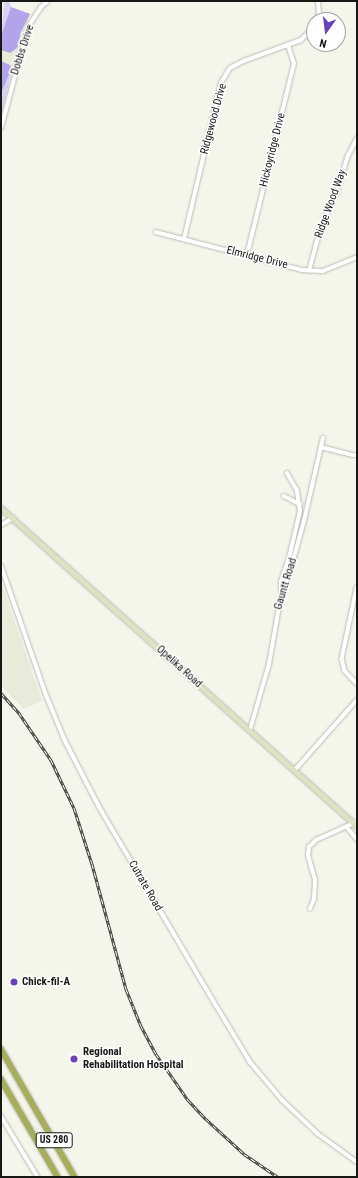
<!DOCTYPE html>
<html>
<head>
<meta charset="utf-8">
<style>
  body { margin:0 }
  #map { position:relative; width:358px; height:1178px; overflow:hidden; background:#f4f6ec; font-family:"Roboto Condensed",sans-serif }
  div>[style] { position:absolute }
  .built>* { inset:0; background:#e8ebda }
  .green>* { inset:0; background:#d8d0fa }
  .forest>* { inset:0; background:#b3a3ea }
  .roads { filter:drop-shadow(0 0 1px #babcb3) drop-shadow(0 0 1px #babcb3) }
  .minor>* { height:3.5px; margin:-1.75px; padding:0 1.75px; transform-origin:1.75px; border-radius:1.75px; background:#fff }
  .tertiary>* { height:4px; margin:-2px; padding:0 2px; transform-origin:2px; border-radius:2px; background:#fff }
  .secondary>* { height:4.5px; margin:-2.25px; padding:0 2.25px; transform-origin:2.25px; border-radius:2.25px; background:#dee1c2 }
  .trunk>* { height:5.5px; margin:-2.75px; padding:0 2.75px; transform-origin:2.75px; border-radius:2.75px; background:#a6ae5c }
  .rail>* { height:3px; margin-top:-1.5px; transform-origin:0; background:repeating-linear-gradient(90deg,#fff 0 4.5px,#3d3e3a 0 9px); box-sizing:border-box; border-block:1px solid #3d3e3a }
  .dots>* { width:11px; height:11px; translate:-50% -50%; box-sizing:border-box; border:2px solid #fff; border-radius:50% }
  span { translate:-50% -50%; white-space:nowrap; text-align:center; line-height:1.15; -webkit-text-stroke:3px #fff; paint-order:stroke }
  .shield-label span { padding:1px 3px; background:#fff; border:1px solid; border-radius:3px; -webkit-text-stroke-width:0 }
  .shield-label { font-size:10px; color:#171815; font-weight:700 }
  .street-label { font-size:11px; color:#171815 }
  .poi-label { font-size:11px; color:#171815; font-weight:700 }
  .left { translate:0 -50%; text-align:left }
  .frame { position:absolute; inset:0; border:2px solid #171815; pointer-events:none }
  .north { position:absolute; left:306px; top:12px; width:40px; height:40px; box-sizing:border-box; background:#fff; border:1px solid #a2a3a1; border-radius:50%; rotate:194deg; font-size:11px; font-weight:700; line-height:16px; text-align:center; color:#171815 }
  .north::after { content:''; display:block; margin:auto; width:14px; height:18px; background:#6942ba; clip-path:polygon(50% 0,100% 100%,50% 72%,0 100%) }
</style>
</head>
<body>
<div id="map">
  <div class="built">
    <i style="clip-path:polygon(1px 1px,9px 1px,11px 7px,30px 14px,1px 119px)"></i>
    <i style="clip-path:polygon(1px 581px,42px 701px,24px 709px,1px 686px)"></i>
  </div>
  <div class="green">
    <i style="clip-path:polygon(5px 1px,9px 1px,11px 7px,1px 36px)"></i>
    <i style="clip-path:polygon(10px 65px,12px 69px,1px 116px,1px 93px,11px 70px)"></i>
  </div>
  <div class="forest">
    <i style="clip-path:polygon(11px 7px,30px 14px,21px 32px,17px 48px,10px 53px,1px 50px,1px 36px)"></i>
    <i style="clip-path:polygon(1px 61px,10px 65px,11px 70px,1px 93px)"></i>
  </div>
  <div class="roads">
    <div class="minor">
      <i style="left:317px;top:20px;width:7px;rotate:-74deg"></i>
      <i style="left:319px;top:13px;width:12px;rotate:-95deg"></i>
      <i style="left:156px;top:232px;width:151px;rotate:14.6deg"></i>
      <i style="left:302px;top:270px;width:21px;rotate:3deg"></i>
      <i style="left:323px;top:271px;width:37px;rotate:-22deg"></i>
      <i style="left:184px;top:239px;width:160px;rotate:-76.7deg"></i>
      <i style="left:221px;top:83px;width:17px;rotate:-59deg"></i>
      <i style="left:230px;top:68px;width:16px;rotate:-27deg"></i>
      <i style="left:244px;top:61px;width:61px;rotate:-20.2deg"></i>
      <i style="left:301px;top:40px;width:18px;rotate:-45deg"></i>
      <i style="left:247px;top:255px;width:197px;rotate:-76.2deg"></i>
      <i style="left:294px;top:64px;width:20px;rotate:-108deg"></i>
      <i style="left:309px;top:271px;width:31px;rotate:-75deg"></i>
      <i style="left:317px;top:241px;width:38px;rotate:-70deg"></i>
      <i style="left:330px;top:205px;width:16px;rotate:-63deg"></i>
      <i style="left:337px;top:191px;width:37px;rotate:-73deg"></i>
      <i style="left:348px;top:156px;width:20px;rotate:-63deg"></i>
      <i style="left:321px;top:447px;width:34px;rotate:14deg"></i>
      <i style="left:284px;top:496px;width:18px;rotate:27deg"></i>
      <i style="left:1px;top:525px;width:14px;rotate:-30deg"></i>
      <i style="left:357px;top:588px;width:73px;rotate:101.9deg"></i>
      <i style="left:342px;top:659px;width:12px;rotate:76deg"></i>
      <i style="left:345px;top:671px;width:18px;rotate:47deg"></i>
      <i style="left:281px;top:594px;width:12px;rotate:-90deg"></i>
      <i style="left:281px;top:582px;width:29px;rotate:-72deg"></i>
      <i style="left:290px;top:554px;width:44px;rotate:-76.9deg"></i>
      <i style="left:300px;top:511px;width:20px;rotate:-99deg"></i>
      <i style="left:297px;top:491px;width:20px;rotate:-120deg"></i>
      <i style="left:250px;top:730px;width:69px;rotate:-73.9deg"></i>
      <i style="left:269px;top:664px;width:64px;rotate:-80.1deg"></i>
      <i style="left:280px;top:601px;width:35px;rotate:-72deg"></i>
      <i style="left:291px;top:568px;width:49px;rotate:-74.5deg"></i>
      <i style="left:304px;top:521px;width:85px;rotate:-77.1deg"></i>
      <i style="left:295px;top:770px;width:94px;rotate:-48.5deg"></i>
      <i style="left:347px;top:827px;width:16px;rotate:50deg"></i>
      <i style="left:310px;top:909px;width:11px;rotate:-68deg"></i>
      <i style="left:314px;top:899px;width:19px;rotate:-87deg"></i>
      <i style="left:315px;top:880px;width:25px;rotate:-106deg"></i>
      <i style="left:308px;top:856px;width:9px;rotate:-84deg"></i>
      <i style="left:309px;top:847px;width:10px;rotate:-45deg"></i>
      <i style="left:316px;top:840px;width:42px;rotate:-24.1deg"></i>
      <i style="left:1px;top:1116px;width:71px;rotate:58.8deg"></i>
    </div>
    <div class="tertiary">
      <i style="left:1px;top:128px;width:105px;rotate:-75deg"></i>
      <i style="left:28px;top:27px;width:24px;rotate:-57deg"></i>
      <i style="left:41px;top:7px;width:9px;rotate:-41deg"></i>
      <i style="left:1px;top:566px;width:137px;rotate:70.8deg"></i>
      <i style="left:46px;top:695px;width:50px;rotate:67.6deg"></i>
      <i style="left:65px;top:741px;width:74px;rotate:62.7deg"></i>
      <i style="left:99px;top:807px;width:223px;rotate:59.5deg"></i>
      <i style="left:212px;top:999px;width:74px;rotate:58.9deg"></i>
      <i style="left:250px;top:1062px;width:50px;rotate:49.9deg"></i>
      <i style="left:282px;top:1100px;width:50px;rotate:43.4deg"></i>
      <i style="left:318px;top:1134px;width:48px;rotate:35.7deg"></i>
    </div>
    <div class="secondary">
      <i style="left:1px;top:508px;width:477px;rotate:41.8deg"></i>
    </div>
    <div class="trunk">
      <i style="left:1px;top:1049px;width:148px;rotate:60deg"></i>
      <i style="left:1px;top:1079px;width:113px;rotate:59.8deg"></i>
    </div>
  </div>
  <div class="rail">
    <i style="left:1px;top:693px;width:27px;rotate:48deg"></i>
    <i style="left:19px;top:713px;width:57px;rotate:55.8deg"></i>
    <i style="left:51px;top:760px;width:53px;rotate:64.4deg"></i>
    <i style="left:74px;top:808px;width:59px;rotate:72.2deg"></i>
    <i style="left:92px;top:864px;width:130px;rotate:74.8deg"></i>
    <i style="left:126px;top:989px;width:40px;rotate:68deg"></i>
    <i style="left:141px;top:1026px;width:32px;rotate:62deg"></i>
    <i style="left:156px;top:1054px;width:56px;rotate:55.2deg"></i>
    <i style="left:188px;top:1100px;width:26px;rotate:47deg"></i>
    <i style="left:206px;top:1119px;width:52px;rotate:42.6deg"></i>
    <i style="left:244px;top:1154px;width:41px;rotate:34.1deg"></i>
  </div>
  <div class="dots">
    <i style="left:14px;top:982px;background:#6942ba"></i>
    <i style="left:74px;top:1059px;background:#6942ba"></i>
  </div>
  <div class="shield-label">
    <span style="left:54px;top:1140px">US 280</span>
  </div>
  <div class="street-label">
    <span style="left:23px;top:50px;rotate:-72deg">Dobbs Drive</span>
    <span style="left:214px;top:119px;rotate:-75deg">Ridgewood Drive</span>
    <span style="left:273px;top:150px;rotate:-76deg">Hickoyridge Drive</span>
    <span style="left:331px;top:204px;rotate:-70deg">Ridge Wood Way</span>
    <span style="left:257px;top:258px;rotate:14deg">Elmridge Drive</span>
    <span style="left:286px;top:584px;rotate:-73deg">Gauntt Road</span>
    <span style="left:179px;top:667px;rotate:42deg">Opelika Road</span>
    <span style="left:145px;top:886px;rotate:60deg">Cutrate Road</span>
  </div>
  <div class="poi-label">
    <span class="left" style="left:22px;top:982px">Chick-fil-A</span>
    <span class="left" style="left:83px;top:1059px">Regional<br>Rehabilitation Hospital</span>
  </div>
  <div class="frame"></div>
  <div class="north">N</div>
</div>
</body>
</html>
